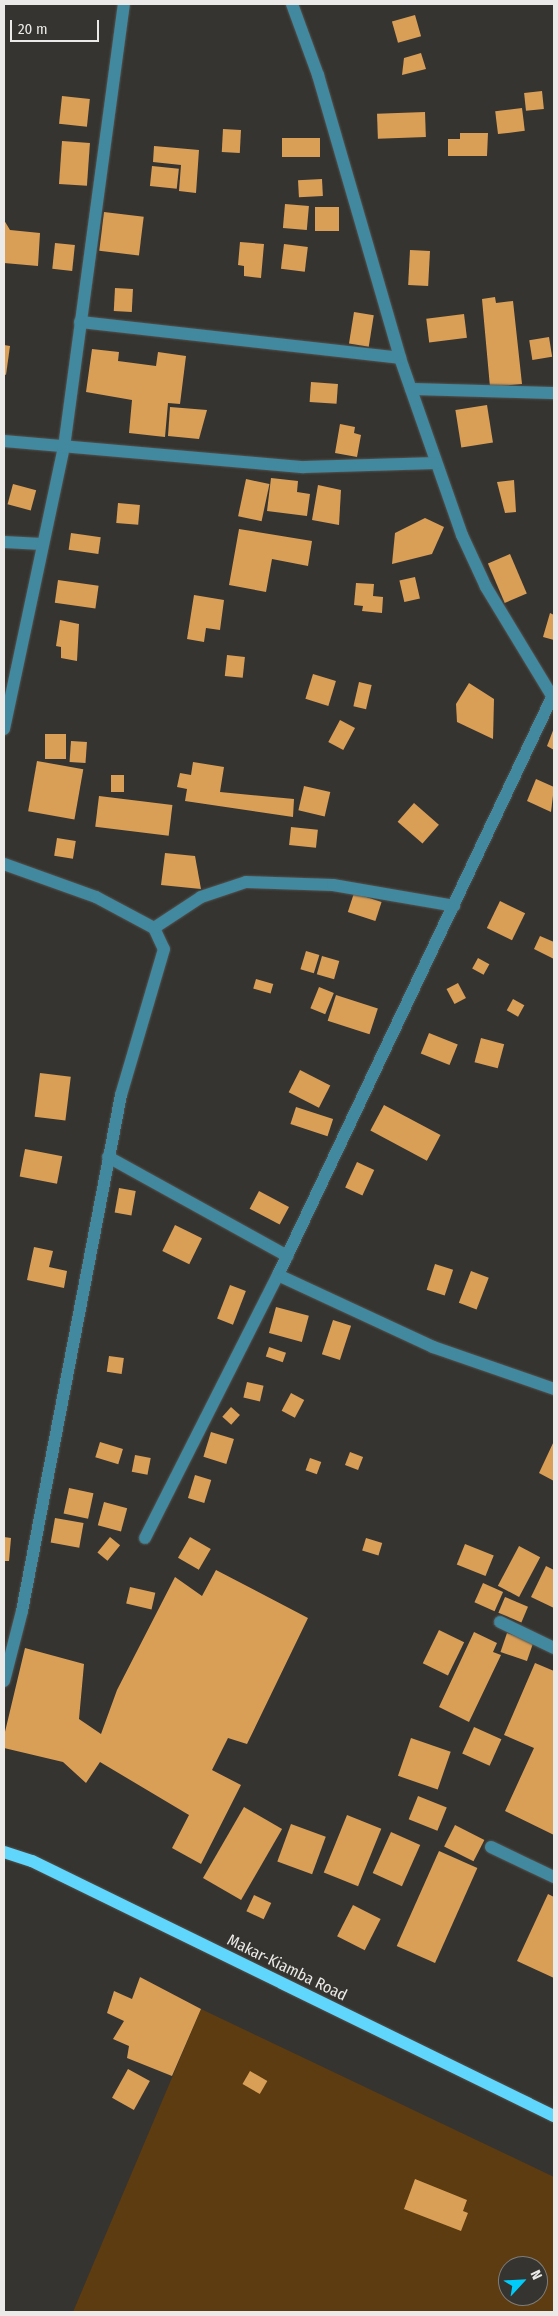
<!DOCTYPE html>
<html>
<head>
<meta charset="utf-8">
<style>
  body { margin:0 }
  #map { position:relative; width:558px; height:2316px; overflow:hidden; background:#363430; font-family:"Fira Sans Condensed",sans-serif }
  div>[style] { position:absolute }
  .green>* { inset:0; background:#5c3c10 }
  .building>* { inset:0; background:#da9f57; transform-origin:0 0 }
  .roads { filter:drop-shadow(0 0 1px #53514d) drop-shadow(0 0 1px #53514d) }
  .minor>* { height:12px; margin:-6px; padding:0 6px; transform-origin:6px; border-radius:6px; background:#42889e }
  .major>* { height:12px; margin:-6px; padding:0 6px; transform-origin:6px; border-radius:6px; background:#60d6fc }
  span { translate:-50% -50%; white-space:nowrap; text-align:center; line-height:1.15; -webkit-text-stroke:5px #363430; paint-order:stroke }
  .street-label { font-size:16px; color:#eceae8 }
  .frame { position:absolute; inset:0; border:5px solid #eceae8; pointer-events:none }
  .north { position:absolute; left:498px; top:2256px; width:50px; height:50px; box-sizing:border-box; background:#363430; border:1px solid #7f7d7a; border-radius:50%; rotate:65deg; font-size:14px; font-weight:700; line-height:20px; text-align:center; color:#eceae8 }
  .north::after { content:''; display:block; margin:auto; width:18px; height:22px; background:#00cbf9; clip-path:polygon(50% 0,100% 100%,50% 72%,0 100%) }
  .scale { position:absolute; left:10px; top:20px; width:89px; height:22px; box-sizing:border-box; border:2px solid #eceae8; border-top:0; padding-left:6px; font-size:15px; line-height:18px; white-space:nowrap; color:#eceae8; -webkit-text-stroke:4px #363430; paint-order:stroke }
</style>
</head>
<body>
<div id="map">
  <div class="green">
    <i style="clip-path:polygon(evenodd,201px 2009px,554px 2177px,554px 2312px,73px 2312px,201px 2009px,508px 2266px,538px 2266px,538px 2296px,508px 2296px,508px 2266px)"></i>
  </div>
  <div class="building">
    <i style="left:415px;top:15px;width:22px;height:24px;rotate:74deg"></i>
    <i style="clip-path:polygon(421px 53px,426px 69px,402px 75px,404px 58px)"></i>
    <i style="left:542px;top:91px;width:18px;height:18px;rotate:84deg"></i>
    <i style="left:62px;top:96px;width:28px;height:28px;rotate:6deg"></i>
    <i style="left:522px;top:108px;width:23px;height:27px;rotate:83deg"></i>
    <i style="left:425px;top:112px;width:25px;height:48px;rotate:88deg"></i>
    <i style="left:223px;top:129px;width:18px;height:23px;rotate:3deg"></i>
    <i style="clip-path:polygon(460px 133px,488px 133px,487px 156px,448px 156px,448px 139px,460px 139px)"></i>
    <i style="left:282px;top:138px;width:38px;height:19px"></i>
    <i style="left:62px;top:141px;width:28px;height:43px;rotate:4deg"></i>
    <i style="clip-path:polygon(154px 146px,199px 150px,196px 193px,179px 191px,181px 165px,153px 162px)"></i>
    <i style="left:152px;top:166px;width:27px;height:20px;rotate:6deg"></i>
    <i style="left:322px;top:179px;width:17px;height:24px;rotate:87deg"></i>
    <i style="left:285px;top:204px;width:24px;height:24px;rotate:5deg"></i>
    <i style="left:315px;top:207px;width:24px;height:24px"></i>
    <i style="left:104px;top:212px;width:40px;height:39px;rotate:7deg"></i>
    <i style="clip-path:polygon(4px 220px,10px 230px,40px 233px,38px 266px,4px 263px)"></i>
    <i style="clip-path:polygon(240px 242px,264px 244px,261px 278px,244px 276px,244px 266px,238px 265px)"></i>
    <i style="left:55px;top:243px;width:20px;height:26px;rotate:6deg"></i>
    <i style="left:284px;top:244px;width:24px;height:25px;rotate:7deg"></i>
    <i style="left:410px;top:250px;width:20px;height:35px;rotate:3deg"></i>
    <i style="left:115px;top:288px;width:18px;height:23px;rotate:3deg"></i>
    <i style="clip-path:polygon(495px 297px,496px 303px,513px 301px,522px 384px,490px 387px,482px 299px)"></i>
    <i style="left:354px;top:312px;width:20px;height:32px;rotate:9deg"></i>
    <i style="left:464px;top:314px;width:24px;height:38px;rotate:83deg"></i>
    <i style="left:549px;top:337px;width:20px;height:20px;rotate:81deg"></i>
    <i style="clip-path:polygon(4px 345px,10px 346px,6px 375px,4px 374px)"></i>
    <i style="clip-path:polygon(92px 349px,119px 352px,118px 361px,156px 366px,158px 352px,186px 356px,180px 404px,168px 403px,165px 437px,129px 433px,132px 400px,86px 392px)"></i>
    <i style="left:311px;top:382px;width:27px;height:20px;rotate:4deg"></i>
    <i style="left:487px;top:405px;width:38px;height:32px;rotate:81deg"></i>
    <i style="clip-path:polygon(170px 407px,207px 410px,199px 439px,168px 436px)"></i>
    <i style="clip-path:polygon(340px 424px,355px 427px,354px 433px,361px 435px,357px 457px,335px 453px)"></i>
    <i style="clip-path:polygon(271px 478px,298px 481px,297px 492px,310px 494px,307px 516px,267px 511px)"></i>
    <i style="left:246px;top:479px;width:24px;height:38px;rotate:12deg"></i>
    <i style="clip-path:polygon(514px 480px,516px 512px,505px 513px,497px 482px)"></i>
    <i style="left:13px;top:484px;width:24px;height:21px;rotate:15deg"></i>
    <i style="clip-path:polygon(318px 485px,341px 490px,339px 525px,312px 520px)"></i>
    <i style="left:118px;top:503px;width:22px;height:20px;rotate:5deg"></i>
    <i style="clip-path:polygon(425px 518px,444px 527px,432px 554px,392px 564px,395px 533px)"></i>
    <i style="clip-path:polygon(239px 529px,312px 541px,308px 566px,272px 559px,266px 592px,229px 585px)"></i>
    <i style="left:71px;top:533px;width:30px;height:17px;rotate:8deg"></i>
    <i style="left:510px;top:554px;width:43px;height:24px;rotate:67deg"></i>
    <i style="left:415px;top:577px;width:22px;height:16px;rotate:77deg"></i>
    <i style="left:58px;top:580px;width:41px;height:23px;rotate:8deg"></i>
    <i style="clip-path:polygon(356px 583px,374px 584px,373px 596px,383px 597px,382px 613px,362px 611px,363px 606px,354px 605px)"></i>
    <i style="clip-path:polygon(194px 595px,224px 600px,220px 630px,206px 628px,204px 642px,187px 639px)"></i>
    <i style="clip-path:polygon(550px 613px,554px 615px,554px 640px,543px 637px)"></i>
    <i style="clip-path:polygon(60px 620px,79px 624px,77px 661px,61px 658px,61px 647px,56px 646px)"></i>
    <i style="left:227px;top:655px;width:18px;height:21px;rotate:6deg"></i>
    <i style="left:313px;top:674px;width:24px;height:26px;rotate:17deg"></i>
    <i style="left:359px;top:682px;width:13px;height:25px;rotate:13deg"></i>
    <i style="clip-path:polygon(469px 683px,494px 699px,493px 739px,457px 722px,456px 704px)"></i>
    <i style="left:340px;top:720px;width:17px;height:25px;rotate:28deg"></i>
    <i style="clip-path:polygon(554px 728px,554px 750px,547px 746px)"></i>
    <i style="left:45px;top:734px;width:21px;height:25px"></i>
    <i style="left:71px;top:741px;width:16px;height:21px;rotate:4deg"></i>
    <i style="left:37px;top:761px;width:47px;height:51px;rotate:10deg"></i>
    <i style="clip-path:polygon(193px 762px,224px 767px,220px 792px,294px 799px,293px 817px,185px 801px,187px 789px,177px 787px,180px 773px,191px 775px)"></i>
    <i style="left:111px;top:775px;width:13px;height:17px"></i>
    <i style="clip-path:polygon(536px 779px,554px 787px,551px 812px,527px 801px)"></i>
    <i style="left:304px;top:786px;width:27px;height:25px;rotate:13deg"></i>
    <i style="left:99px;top:796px;width:74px;height:31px;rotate:7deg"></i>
    <i style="left:414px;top:803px;width:33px;height:25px;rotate:41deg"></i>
    <i style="left:291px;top:827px;width:27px;height:18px;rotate:6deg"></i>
    <i style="left:57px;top:838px;width:19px;height:18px;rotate:9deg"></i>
    <i style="clip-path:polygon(165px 853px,195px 856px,201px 889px,161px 885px)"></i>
    <i style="left:354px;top:893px;width:29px;height:20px;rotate:18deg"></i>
    <i style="left:500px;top:901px;width:28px;height:30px;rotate:26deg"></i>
    <i style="clip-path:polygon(540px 936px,554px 942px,554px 959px,534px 949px)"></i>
    <i style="left:306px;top:951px;width:14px;height:19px;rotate:17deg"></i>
    <i style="left:322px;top:956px;width:18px;height:19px;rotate:16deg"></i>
    <i style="left:478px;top:958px;width:13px;height:12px;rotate:29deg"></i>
    <i style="left:256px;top:979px;width:18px;height:10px;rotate:16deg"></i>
    <i style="left:458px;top:983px;width:17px;height:13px;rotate:62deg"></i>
    <i style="left:319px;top:987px;width:16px;height:23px;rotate:22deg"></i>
    <i style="left:336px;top:995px;width:44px;height:27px;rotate:18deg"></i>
    <i style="left:513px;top:999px;width:13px;height:13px;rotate:29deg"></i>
    <i style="left:429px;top:1033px;width:31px;height:22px;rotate:22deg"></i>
    <i style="left:481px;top:1038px;width:24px;height:25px;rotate:15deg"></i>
    <i style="left:300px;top:1070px;width:34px;height:25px;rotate:27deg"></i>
    <i style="left:40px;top:1073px;width:31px;height:44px;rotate:7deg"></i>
    <i style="left:384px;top:1105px;width:64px;height:29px;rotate:28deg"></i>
    <i style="left:296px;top:1107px;width:39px;height:18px;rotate:18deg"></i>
    <i style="left:25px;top:1149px;width:38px;height:28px;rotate:11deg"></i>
    <i style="left:357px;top:1162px;width:19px;height:28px;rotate:25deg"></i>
    <i style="left:119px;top:1188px;width:17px;height:25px;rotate:10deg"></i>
    <i style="left:259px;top:1191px;width:34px;height:20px;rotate:28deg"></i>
    <i style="left:175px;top:1225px;width:30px;height:29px;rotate:26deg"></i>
    <i style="clip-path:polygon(34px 1247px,53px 1251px,49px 1267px,67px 1271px,64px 1288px,27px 1280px)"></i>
    <i style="left:435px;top:1264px;width:19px;height:27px;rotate:18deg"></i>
    <i style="left:471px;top:1271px;width:19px;height:34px;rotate:21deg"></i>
    <i style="left:230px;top:1285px;width:17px;height:36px;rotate:21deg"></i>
    <i style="left:276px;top:1307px;width:34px;height:27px;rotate:15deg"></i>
    <i style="left:333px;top:1320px;width:19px;height:36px;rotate:18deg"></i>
    <i style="left:269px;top:1347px;width:18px;height:10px;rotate:19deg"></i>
    <i style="left:109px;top:1356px;width:15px;height:16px;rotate:8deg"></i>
    <i style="left:247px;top:1382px;width:17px;height:16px;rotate:13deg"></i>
    <i style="left:291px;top:1393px;width:15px;height:20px;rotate:28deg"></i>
    <i style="left:231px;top:1407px;width:12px;height:13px;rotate:42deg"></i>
    <i style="left:211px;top:1432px;width:24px;height:26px;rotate:17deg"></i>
    <i style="clip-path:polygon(554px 1441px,554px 1481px,539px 1473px)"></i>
    <i style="left:100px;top:1442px;width:24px;height:16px;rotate:17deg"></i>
    <i style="left:350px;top:1452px;width:14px;height:14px;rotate:21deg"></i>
    <i style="left:135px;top:1455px;width:16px;height:17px;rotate:11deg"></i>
    <i style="left:310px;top:1458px;width:12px;height:13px;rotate:20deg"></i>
    <i style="left:195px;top:1475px;width:17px;height:24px;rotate:17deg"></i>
    <i style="left:69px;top:1488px;width:25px;height:26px;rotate:12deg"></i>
    <i style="left:104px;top:1502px;width:24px;height:24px;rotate:15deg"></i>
    <i style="left:55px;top:1518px;width:29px;height:25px;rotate:10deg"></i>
    <i style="clip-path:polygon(4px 1537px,11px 1538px,9px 1561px,4px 1561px)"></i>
    <i style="left:110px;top:1537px;width:13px;height:20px;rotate:39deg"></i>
    <i style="left:190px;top:1537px;width:24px;height:24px;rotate:30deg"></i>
    <i style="left:366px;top:1538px;width:17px;height:13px;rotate:17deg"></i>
    <i style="left:465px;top:1544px;width:31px;height:22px;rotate:22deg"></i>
    <i style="left:519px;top:1546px;width:24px;height:45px;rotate:28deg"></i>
    <i style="clip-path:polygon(546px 1566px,554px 1570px,554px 1608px,531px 1597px)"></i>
    <i style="clip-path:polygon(216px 1570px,308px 1618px,247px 1744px,228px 1738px,212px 1770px,241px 1785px,201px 1864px,172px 1848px,189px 1815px,100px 1762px,86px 1783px,63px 1762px,4px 1748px,4px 1736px,25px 1648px,84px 1664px,79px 1719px,101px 1734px,117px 1690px,175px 1577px,202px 1596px)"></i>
    <i style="left:483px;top:1583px;width:22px;height:21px;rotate:24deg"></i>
    <i style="left:130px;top:1587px;width:26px;height:17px;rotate:13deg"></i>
    <i style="left:505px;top:1597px;width:25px;height:17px;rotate:23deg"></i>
    <i style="left:439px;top:1630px;width:28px;height:37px;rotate:26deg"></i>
    <i style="clip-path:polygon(474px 1632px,497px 1643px,493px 1652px,501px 1655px,469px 1722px,439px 1707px)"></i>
    <i style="left:507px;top:1633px;width:28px;height:20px;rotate:19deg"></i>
    <i style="clip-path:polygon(535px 1663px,554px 1671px,554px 1835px,505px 1811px,534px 1748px,504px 1735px)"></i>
    <i style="left:474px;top:1727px;width:30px;height:29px;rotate:24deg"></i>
    <i style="left:411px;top:1738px;width:42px;height:40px;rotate:19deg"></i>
    <i style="left:418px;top:1796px;width:31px;height:25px;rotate:22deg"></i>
    <i style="left:244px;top:1807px;width:44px;height:82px;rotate:30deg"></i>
    <i style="left:347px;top:1815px;width:37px;height:62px;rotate:22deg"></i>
    <i style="left:291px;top:1824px;width:37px;height:40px;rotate:20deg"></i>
    <i style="left:455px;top:1825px;width:33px;height:24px;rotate:27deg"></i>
    <i style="left:391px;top:1832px;width:32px;height:45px;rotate:24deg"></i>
    <i style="left:439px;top:1851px;width:42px;height:104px;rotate:24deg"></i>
    <i style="clip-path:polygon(548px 1894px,554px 1897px,554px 1978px,517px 1961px)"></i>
    <i style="left:254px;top:1895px;width:19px;height:18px;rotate:25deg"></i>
    <i style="left:353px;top:1905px;width:31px;height:35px;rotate:27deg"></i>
    <i style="clip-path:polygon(140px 1977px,201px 2009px,172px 2076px,127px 2058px,129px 2046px,113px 2039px,124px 2021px,107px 2013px,114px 1991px,132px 1999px)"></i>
    <i style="left:128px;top:2069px;width:25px;height:33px;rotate:29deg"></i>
    <i style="left:250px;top:2071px;width:20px;height:15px;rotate:30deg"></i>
    <i style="clip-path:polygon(415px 2179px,467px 2200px,463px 2211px,468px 2213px,461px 2231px,404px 2209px)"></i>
  </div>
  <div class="roads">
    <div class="minor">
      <i style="left:292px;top:4px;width:76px;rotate:69.9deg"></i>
      <i style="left:318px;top:75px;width:295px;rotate:73.8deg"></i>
      <i style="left:400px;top:358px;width:188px;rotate:70.7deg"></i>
      <i style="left:462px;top:535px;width:57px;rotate:65.2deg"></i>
      <i style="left:486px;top:587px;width:127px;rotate:58.8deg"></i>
      <i style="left:80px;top:322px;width:322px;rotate:6.4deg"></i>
      <i style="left:411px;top:389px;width:143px;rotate:1.6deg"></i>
      <i style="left:4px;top:441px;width:301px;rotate:5deg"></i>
      <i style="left:304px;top:467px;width:132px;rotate:-1.7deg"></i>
      <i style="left:4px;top:542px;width:38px;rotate:3deg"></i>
      <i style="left:4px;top:729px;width:288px;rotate:-78deg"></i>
      <i style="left:64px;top:447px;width:447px;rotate:-82.3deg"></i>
      <i style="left:4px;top:864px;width:98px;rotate:19.7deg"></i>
      <i style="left:96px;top:897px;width:66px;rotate:28.1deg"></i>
      <i style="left:154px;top:928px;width:23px;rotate:65deg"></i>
      <i style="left:164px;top:949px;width:152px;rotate:106.4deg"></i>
      <i style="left:121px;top:1095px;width:525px;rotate:100.86deg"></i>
      <i style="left:22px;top:1611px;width:72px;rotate:104.4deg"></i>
      <i style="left:154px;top:928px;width:56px;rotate:-33.4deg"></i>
      <i style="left:201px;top:897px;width:47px;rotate:-18.4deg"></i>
      <i style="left:246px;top:882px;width:87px;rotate:2deg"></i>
      <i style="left:333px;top:885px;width:123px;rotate:9.8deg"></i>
      <i style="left:108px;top:1157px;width:205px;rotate:28.9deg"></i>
      <i style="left:278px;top:1275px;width:171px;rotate:24.9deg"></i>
      <i style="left:433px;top:1347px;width:128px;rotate:19.1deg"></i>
      <i style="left:145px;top:1538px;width:295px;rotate:-63.2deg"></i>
      <i style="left:278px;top:1275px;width:644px;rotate:-64.63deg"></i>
      <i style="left:500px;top:1622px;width:60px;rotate:25.7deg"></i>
      <i style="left:491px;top:1847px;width:70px;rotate:25.5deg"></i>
    </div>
    <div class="major">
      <i style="left:4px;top:1852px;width:29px;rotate:18deg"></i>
      <i style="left:32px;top:1861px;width:581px;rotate:26.04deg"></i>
    </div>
  </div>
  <div class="street-label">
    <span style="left:287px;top:1968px;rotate:26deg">Makar-Kiamba Road</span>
  </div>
  <div class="frame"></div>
  <div class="north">N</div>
  <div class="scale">20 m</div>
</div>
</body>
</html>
